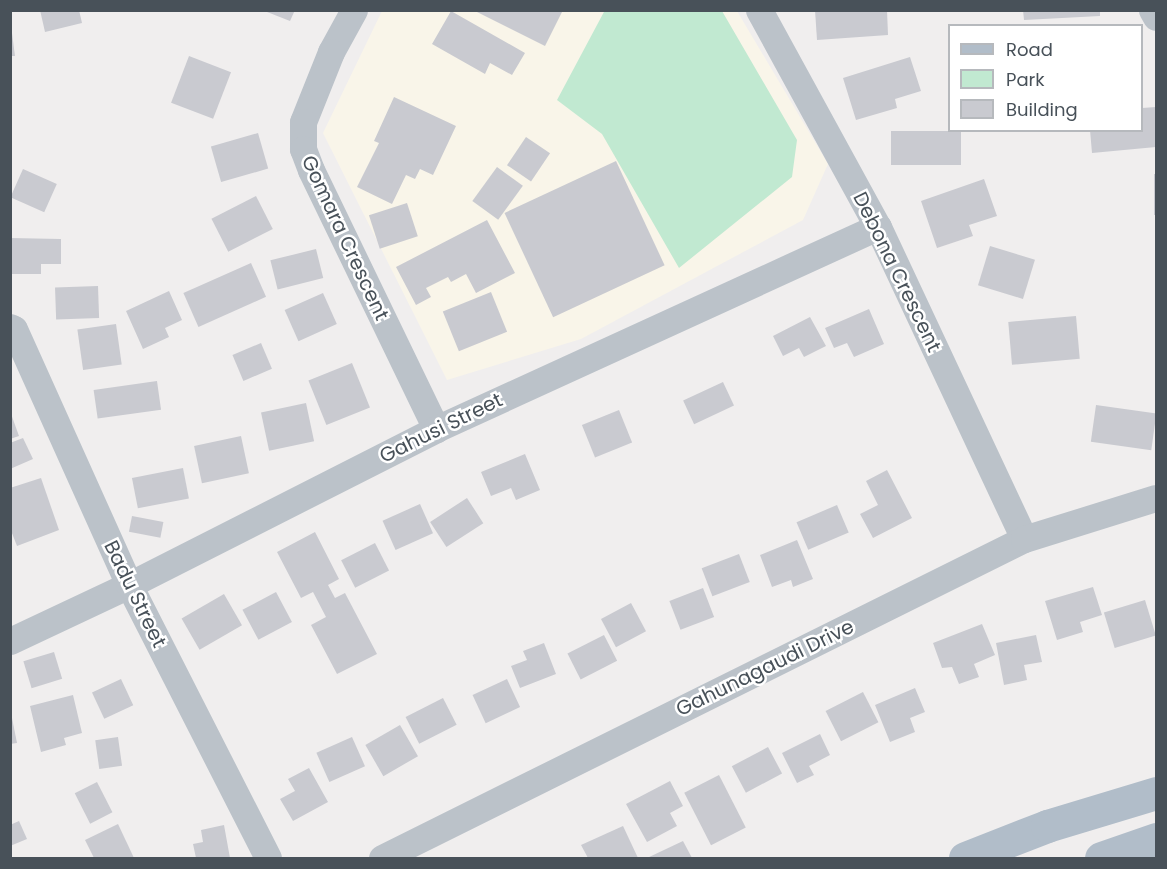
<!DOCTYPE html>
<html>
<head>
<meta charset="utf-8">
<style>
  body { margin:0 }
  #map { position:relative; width:1167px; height:869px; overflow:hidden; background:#f0eeee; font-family:Poppins,sans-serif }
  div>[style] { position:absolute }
  .commercial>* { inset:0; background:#f9f5e9 }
  .green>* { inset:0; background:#c1e9d1 }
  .building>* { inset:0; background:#c9cad0; transform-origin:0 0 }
  .minor>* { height:27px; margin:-13.5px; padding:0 13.5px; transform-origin:13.5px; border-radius:13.5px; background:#bbc2c9 }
  .major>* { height:33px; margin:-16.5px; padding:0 16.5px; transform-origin:16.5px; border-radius:16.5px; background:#b1bdc9 }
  span { translate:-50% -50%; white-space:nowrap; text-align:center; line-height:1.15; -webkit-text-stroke:5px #fff; paint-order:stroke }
  .street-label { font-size:20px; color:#485159 }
  .frame { position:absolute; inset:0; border:12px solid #485159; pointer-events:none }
  .legend { position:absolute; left:948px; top:24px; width:195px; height:108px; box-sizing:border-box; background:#fff; border:2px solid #b6b9bd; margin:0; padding:8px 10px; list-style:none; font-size:18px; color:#485159 }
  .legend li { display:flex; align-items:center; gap:12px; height:30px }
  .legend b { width:30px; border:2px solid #b6b9bd }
</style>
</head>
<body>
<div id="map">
  <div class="commercial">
    <i style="clip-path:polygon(382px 11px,737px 11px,828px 164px,803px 220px,581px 339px,447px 380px,323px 133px)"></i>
  </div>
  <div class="green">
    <i style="clip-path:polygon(605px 10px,722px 11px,797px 140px,792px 177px,679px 268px,602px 134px,557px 100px)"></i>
  </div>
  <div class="building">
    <i style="clip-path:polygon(40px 10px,79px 10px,82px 23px,45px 32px)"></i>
    <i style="clip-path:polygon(262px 10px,295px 10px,290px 21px)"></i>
    <i style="clip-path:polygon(473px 10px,563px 10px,545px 46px)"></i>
    <i style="clip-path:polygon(815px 10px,887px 10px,888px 35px,817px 40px)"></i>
    <i style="clip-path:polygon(1023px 10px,1100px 10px,1100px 16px,1024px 20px)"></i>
    <i style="clip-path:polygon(451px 11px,525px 53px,512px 75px,490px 63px,485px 74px,432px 44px)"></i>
    <i style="clip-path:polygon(10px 18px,15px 56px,10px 56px)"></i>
    <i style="left:189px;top:56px;width:45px;height:50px;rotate:21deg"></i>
    <i style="clip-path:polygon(910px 57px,921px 91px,895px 99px,897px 108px,856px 120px,843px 78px)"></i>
    <i style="clip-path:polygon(394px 97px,456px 126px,433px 175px,420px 169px,415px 179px,406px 175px,392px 204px,357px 187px,379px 143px,374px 141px)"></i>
    <i style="clip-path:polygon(1156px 107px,1156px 147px,1092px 153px,1090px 130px,1142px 130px,1142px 108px)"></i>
    <i style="left:891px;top:131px;width:70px;height:34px"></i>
    <i style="left:258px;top:133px;width:37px;height:49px;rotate:74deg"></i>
    <i style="left:526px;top:137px;width:29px;height:34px;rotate:34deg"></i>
    <i style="left:616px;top:161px;width:115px;height:123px;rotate:65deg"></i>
    <i style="left:497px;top:167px;width:32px;height:42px;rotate:36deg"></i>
    <i style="left:23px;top:169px;width:37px;height:31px;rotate:24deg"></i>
    <i style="left:1154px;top:174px;width:2px;height:41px"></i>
    <i style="clip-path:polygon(984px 179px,997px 216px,969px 225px,973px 236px,937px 248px,921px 201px)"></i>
    <i style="left:256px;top:196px;width:37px;height:50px;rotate:63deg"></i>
    <i style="left:407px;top:203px;width:35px;height:40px;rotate:72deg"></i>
    <i style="clip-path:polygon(487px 220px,515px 273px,476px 293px,466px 274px,451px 282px,448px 277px,426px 288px,431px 297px,416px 305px,396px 267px)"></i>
    <i style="clip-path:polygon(10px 238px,61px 239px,61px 264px,41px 264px,41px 274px,10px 274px)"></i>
    <i style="left:990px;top:246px;width:47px;height:41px;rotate:17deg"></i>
    <i style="left:316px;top:249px;width:30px;height:47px;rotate:76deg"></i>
    <i style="left:251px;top:263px;width:37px;height:74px;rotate:66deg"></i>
    <i style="left:98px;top:286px;width:32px;height:43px;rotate:88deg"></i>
    <i style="clip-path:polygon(169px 291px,182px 320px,165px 328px,169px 337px,143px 349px,126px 311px)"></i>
    <i style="left:491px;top:292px;width:43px;height:52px;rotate:68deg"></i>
    <i style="left:323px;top:293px;width:34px;height:42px;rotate:66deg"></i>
    <i style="clip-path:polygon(869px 309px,884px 344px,854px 357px,847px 343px,834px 348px,825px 328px)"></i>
    <i style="left:1076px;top:316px;width:43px;height:68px;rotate:85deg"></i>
    <i style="clip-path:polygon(810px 317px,826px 346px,804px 357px,799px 348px,783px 356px,773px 336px)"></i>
    <i style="left:116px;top:324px;width:41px;height:39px;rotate:82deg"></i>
    <i style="left:261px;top:343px;width:28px;height:31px;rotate:67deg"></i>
    <i style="left:352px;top:363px;width:48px;height:47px;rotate:68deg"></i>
    <i style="left:157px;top:381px;width:29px;height:64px;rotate:82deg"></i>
    <i style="left:723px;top:382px;width:26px;height:44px;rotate:65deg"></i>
    <i style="left:306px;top:403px;width:39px;height:46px;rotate:78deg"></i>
    <i style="left:1096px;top:405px;width:61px;height:37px;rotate:8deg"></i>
    <i style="left:619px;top:410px;width:35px;height:40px;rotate:68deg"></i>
    <i style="clip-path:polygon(10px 411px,19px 436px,10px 439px)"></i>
    <i style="left:241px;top:436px;width:38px;height:48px;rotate:78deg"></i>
    <i style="clip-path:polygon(23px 438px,33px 459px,10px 469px,10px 443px)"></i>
    <i style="clip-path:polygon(525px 454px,540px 490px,516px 500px,511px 488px,491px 496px,481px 472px)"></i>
    <i style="left:183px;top:468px;width:31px;height:52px;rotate:79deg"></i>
    <i style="clip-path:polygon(887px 470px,912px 518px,873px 538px,860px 514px,878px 505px,866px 481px)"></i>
    <i style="clip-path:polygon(41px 478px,59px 530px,17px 546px,10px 528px,10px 488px)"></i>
    <i style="left:467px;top:498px;width:30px;height:44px;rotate:57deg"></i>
    <i style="left:420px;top:504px;width:32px;height:41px;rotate:66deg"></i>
    <i style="left:837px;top:505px;width:30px;height:44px;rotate:67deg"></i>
    <i style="left:132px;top:516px;width:32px;height:16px;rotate:11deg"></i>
    <i style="clip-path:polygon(315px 532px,339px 579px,328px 585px,335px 598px,345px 593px,377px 654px,337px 674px,311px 625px,326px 617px,313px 592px,301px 598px,277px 552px)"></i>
    <i style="clip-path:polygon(797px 540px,813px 579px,793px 587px,791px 580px,772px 587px,760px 555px)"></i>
    <i style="left:375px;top:543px;width:31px;height:38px;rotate:63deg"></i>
    <i style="left:739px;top:554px;width:30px;height:40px;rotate:69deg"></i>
    <i style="clip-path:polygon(1093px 587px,1102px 615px,1080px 622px,1083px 632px,1057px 640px,1045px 601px)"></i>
    <i style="left:703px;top:588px;width:31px;height:36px;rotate:69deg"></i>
    <i style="left:276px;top:592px;width:34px;height:38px;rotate:62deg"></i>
    <i style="left:224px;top:594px;width:36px;height:49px;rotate:60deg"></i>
    <i style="left:1145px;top:600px;width:37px;height:43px;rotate:73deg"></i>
    <i style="left:631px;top:603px;width:32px;height:34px;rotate:62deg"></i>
    <i style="clip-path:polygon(982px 624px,995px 655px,974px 664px,979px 677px,959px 684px,952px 667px,942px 668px,933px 643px)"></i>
    <i style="left:604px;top:635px;width:29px;height:41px;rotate:63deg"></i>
    <i style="clip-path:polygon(1036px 635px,1042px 662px,1024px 665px,1027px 680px,1004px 685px,996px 643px)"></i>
    <i style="clip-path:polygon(544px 643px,556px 674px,520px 688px,511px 666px,527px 660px,523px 651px)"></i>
    <i style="left:54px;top:652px;width:28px;height:32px;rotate:73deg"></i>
    <i style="left:121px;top:679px;width:29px;height:32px;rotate:65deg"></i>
    <i style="left:507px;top:679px;width:31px;height:38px;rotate:65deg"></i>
    <i style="clip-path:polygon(915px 688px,925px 712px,910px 718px,915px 732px,890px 742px,875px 705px)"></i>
    <i style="left:863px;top:692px;width:34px;height:42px;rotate:63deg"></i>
    <i style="clip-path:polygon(73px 695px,82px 733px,64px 738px,66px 745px,41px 752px,30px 706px)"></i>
    <i style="left:443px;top:698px;width:30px;height:42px;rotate:63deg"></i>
    <i style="clip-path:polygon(10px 708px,17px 743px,10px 744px)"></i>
    <i style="left:400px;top:725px;width:36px;height:40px;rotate:60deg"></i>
    <i style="clip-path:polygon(820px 734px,830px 755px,809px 766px,814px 775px,797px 783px,782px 753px)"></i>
    <i style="left:118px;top:737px;width:29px;height:23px;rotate:82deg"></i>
    <i style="left:352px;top:737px;width:32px;height:39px;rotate:66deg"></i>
    <i style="left:768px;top:747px;width:30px;height:41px;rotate:62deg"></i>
    <i style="clip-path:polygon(309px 768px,328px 802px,293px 821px,280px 799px,295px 791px,288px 779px)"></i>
    <i style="left:719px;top:775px;width:59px;height:39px;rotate:63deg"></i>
    <i style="clip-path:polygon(670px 781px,683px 806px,670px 813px,677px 826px,647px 842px,626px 804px)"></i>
    <i style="left:97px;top:782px;width:34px;height:25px;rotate:63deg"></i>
    <i style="clip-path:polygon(19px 821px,27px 839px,10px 846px,10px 825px)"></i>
    <i style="clip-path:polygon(118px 824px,134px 858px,94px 858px,85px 840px)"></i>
    <i style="clip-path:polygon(224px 825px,230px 858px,196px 858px,193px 844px,203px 842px,201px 830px)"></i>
    <i style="clip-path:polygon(623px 826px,638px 858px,588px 858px,581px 845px)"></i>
    <i style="clip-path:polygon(683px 841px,692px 858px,647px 858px)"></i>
  </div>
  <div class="minor">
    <i style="left:354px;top:10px;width:48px;rotate:118.7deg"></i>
    <i style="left:331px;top:52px;width:75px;rotate:111.8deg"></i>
    <i style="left:303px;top:122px;width:27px;rotate:90deg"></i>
    <i style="left:303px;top:149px;width:22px;rotate:69deg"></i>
    <i style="left:311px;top:170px;width:288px;rotate:64.2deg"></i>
    <i style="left:759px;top:10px;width:247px;rotate:61.3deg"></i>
    <i style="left:878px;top:227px;width:344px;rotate:64.9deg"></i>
    <i style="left:1152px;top:10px;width:8px;rotate:60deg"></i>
    <i style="left:10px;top:327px;width:4px;rotate:27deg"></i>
    <i style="left:14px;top:329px;width:281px;rotate:65.8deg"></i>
    <i style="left:129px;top:585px;width:306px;rotate:63deg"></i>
    <i style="left:10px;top:641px;width:132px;rotate:-25.2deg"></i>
    <i style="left:129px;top:585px;width:344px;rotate:-26.9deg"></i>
    <i style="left:436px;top:429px;width:486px;rotate:-24.6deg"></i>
    <i style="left:382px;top:858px;width:717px;rotate:-26.42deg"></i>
    <i style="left:1024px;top:539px;width:138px;rotate:-17.3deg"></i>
  </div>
  <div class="major">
    <i style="left:965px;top:858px;width:88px;rotate:-21.3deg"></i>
    <i style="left:1047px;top:826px;width:114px;rotate:-16.8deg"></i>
    <i style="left:1101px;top:858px;width:58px;rotate:-19.1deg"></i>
  </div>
  <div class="street-label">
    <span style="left:345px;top:238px;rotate:65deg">Gomara Crescent</span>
    <span style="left:897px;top:272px;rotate:64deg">Debona Crescent</span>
    <span style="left:441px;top:428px;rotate:-26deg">Gahusi Street</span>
    <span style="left:135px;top:594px;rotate:64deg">Badu Street</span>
    <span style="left:765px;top:668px;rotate:-26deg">Gahunagaudi Drive</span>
  </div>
  <div class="frame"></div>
  <ul class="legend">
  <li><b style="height:8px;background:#b1bdc9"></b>Road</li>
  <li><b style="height:16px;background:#c1e9d1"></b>Park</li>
  <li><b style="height:16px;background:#c9cad0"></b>Building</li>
  </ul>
</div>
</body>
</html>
